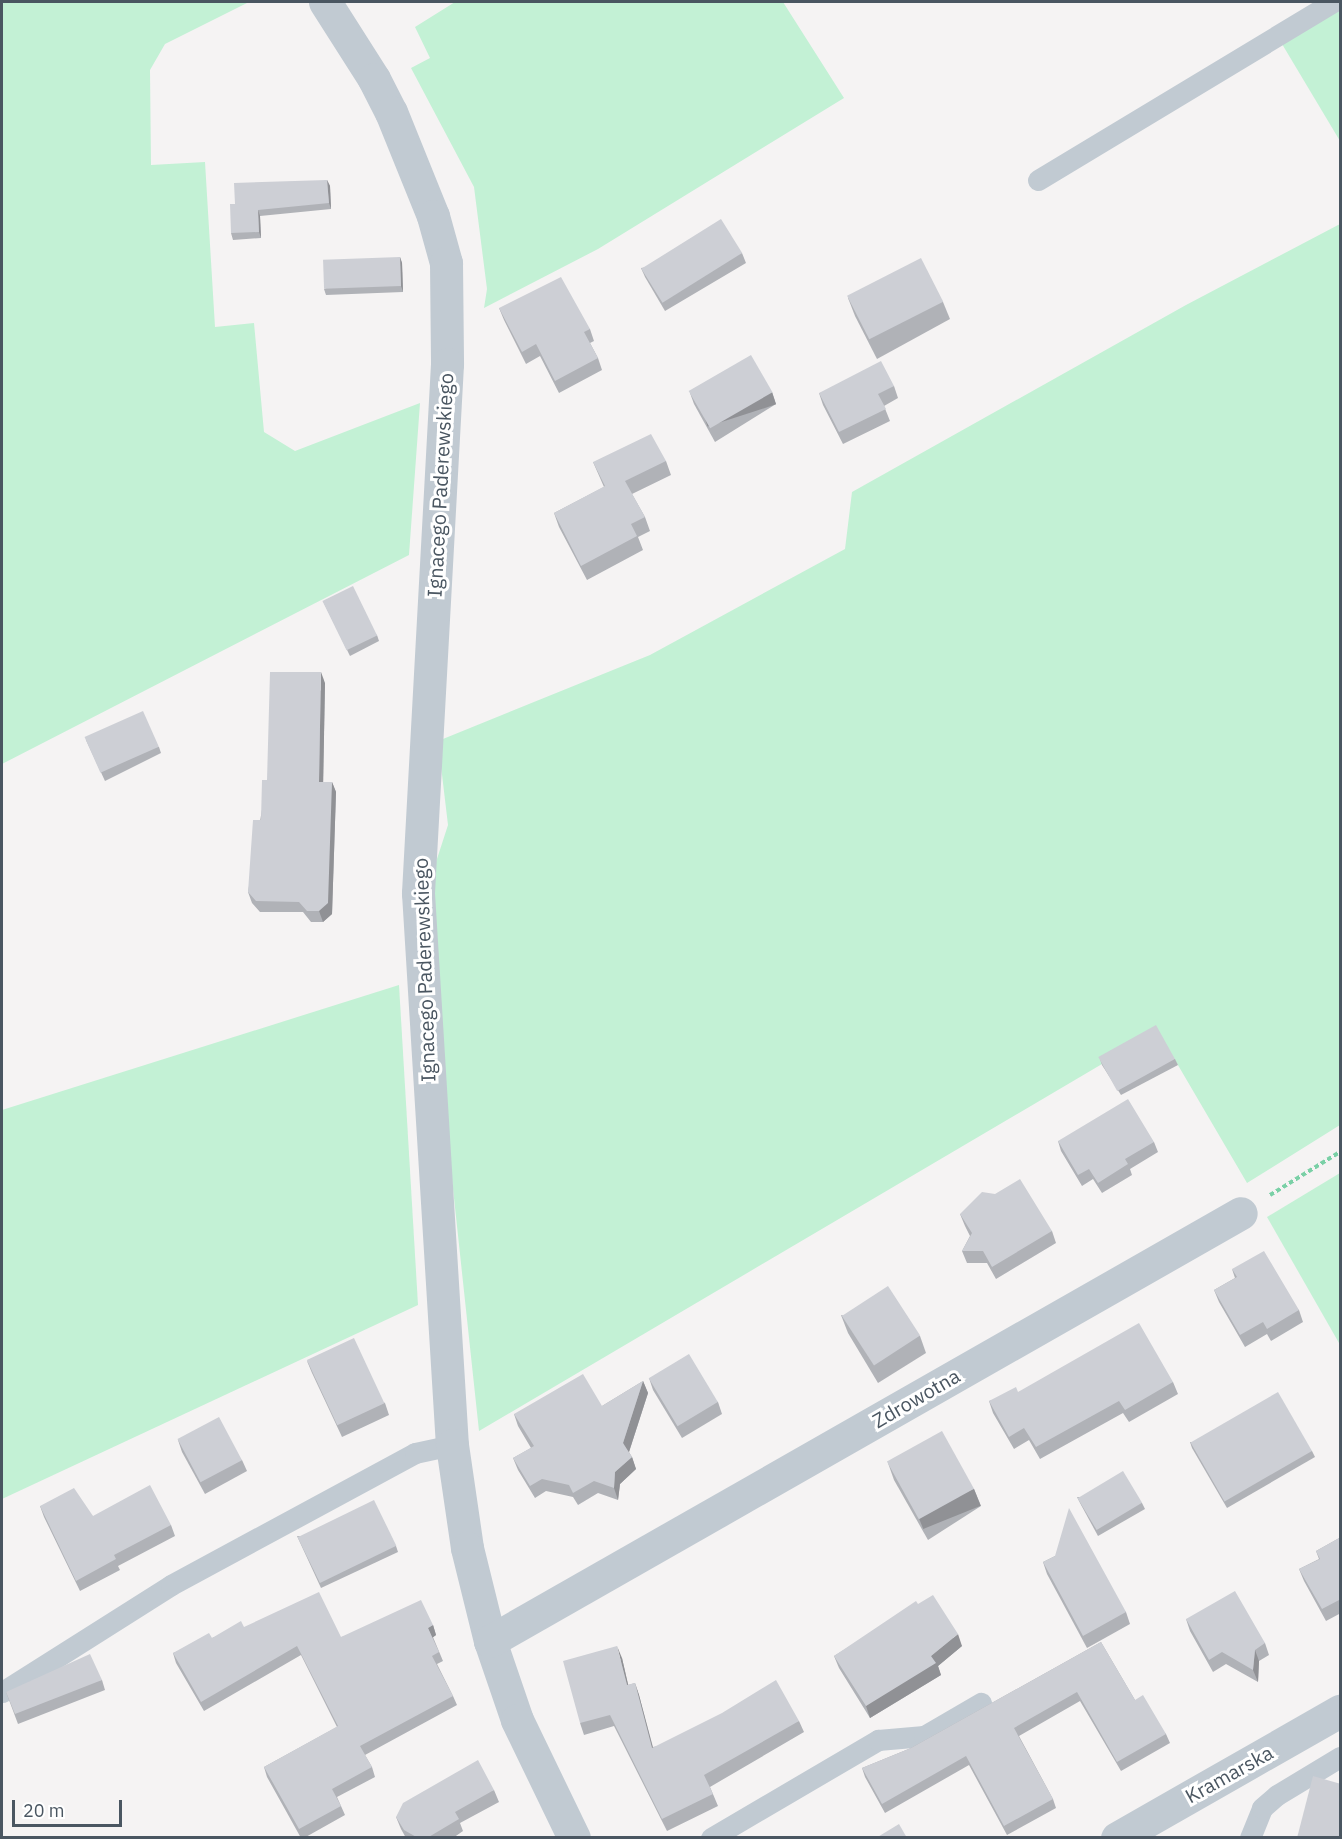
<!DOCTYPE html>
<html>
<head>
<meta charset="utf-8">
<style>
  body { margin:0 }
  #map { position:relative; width:1342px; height:1839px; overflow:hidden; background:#f5f3f3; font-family:"IBM Plex Sans",sans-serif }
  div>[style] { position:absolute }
  .green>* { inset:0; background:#c3f1d5 }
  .path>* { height:4px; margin-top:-2px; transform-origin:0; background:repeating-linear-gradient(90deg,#7ad0a6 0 4.5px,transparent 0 7.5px) }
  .lane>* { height:21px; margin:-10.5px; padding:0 10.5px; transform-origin:10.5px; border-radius:10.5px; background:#c1cad2 }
  .street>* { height:33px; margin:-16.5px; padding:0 16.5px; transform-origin:16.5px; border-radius:16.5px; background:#c1cad2 }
  .wall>* { inset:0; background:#b0b2b7 }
  .shaded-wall>* { inset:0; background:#909195; transform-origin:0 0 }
  .building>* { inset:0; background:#cdcfd5; transform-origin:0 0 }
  span { translate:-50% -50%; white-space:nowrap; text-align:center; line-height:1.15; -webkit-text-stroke:6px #fff; paint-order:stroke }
  .street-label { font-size:20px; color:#4a5661 }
  .frame { position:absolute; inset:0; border:3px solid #4a5661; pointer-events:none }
  .scale { position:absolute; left:12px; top:1800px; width:110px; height:27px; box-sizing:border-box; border:3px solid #4a5661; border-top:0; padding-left:8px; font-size:18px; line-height:21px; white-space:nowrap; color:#4a5661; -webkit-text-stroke:4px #fff; paint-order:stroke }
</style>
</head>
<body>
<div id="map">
  <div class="green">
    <i style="clip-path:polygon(2px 2px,249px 2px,165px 44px,150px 70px,151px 165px,205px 162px,215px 327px,254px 323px,264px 432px,295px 451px,420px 403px,409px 555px,2px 764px)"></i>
    <i style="clip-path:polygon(455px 2px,783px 2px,844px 98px,598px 249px,484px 308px,487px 289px,474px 187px,411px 68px,430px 58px,415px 27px)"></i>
    <i style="clip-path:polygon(1340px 8px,1340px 141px,1282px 44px)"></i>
    <i style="clip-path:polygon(1340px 224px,1340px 1125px,1247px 1183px,1158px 1031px,479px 1431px,425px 928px,436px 862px,448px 825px,438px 741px,650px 655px,845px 549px,852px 492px,1186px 305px)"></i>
    <i style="clip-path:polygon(399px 985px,418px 1305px,2px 1499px,2px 1110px)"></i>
    <i style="clip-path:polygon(1340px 1173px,1340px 1342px,1339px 1343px,1267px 1217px)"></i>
  </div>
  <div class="path">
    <i style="left:1270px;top:1195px;width:82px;rotate:-31.6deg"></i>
  </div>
  <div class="lane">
    <i style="left:1038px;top:180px;width:345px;rotate:-31.1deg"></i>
    <i style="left:2px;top:1692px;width:200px;rotate:-32.3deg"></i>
    <i style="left:171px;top:1585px;width:277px;rotate:-28.4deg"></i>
    <i style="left:415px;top:1453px;width:38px;rotate:-12deg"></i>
    <i style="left:711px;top:1838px;width:194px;rotate:-30.4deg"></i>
    <i style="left:878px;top:1740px;width:46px;rotate:-5deg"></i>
    <i style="left:924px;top:1736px;width:66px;rotate:-30.1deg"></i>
    <i style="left:1250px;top:1838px;width:32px;rotate:-68deg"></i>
    <i style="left:1262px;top:1808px;width:20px;rotate:-41deg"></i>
    <i style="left:1277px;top:1795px;width:74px;rotate:-31.1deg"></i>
  </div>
  <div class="street">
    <i style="left:325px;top:2px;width:91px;rotate:57.5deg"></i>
    <i style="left:374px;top:79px;width:37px;rotate:63deg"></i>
    <i style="left:391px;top:112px;width:112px;rotate:68deg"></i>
    <i style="left:433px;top:216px;width:49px;rotate:74.5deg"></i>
    <i style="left:446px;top:263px;width:101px;rotate:89.4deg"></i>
    <i style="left:447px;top:364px;width:530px;rotate:93.14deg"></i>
    <i style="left:418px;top:893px;width:553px;rotate:86.48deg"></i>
    <i style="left:452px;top:1445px;width:104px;rotate:81.7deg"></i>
    <i style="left:467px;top:1548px;width:96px;rotate:76.1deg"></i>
    <i style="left:490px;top:1641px;width:83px;rotate:71.1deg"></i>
    <i style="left:517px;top:1720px;width:131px;rotate:64.2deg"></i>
    <i style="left:490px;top:1641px;width:864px;rotate:-29.68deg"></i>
    <i style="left:1117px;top:1838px;width:257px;rotate:-29.7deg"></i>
  </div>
  <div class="wall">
    <i style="clip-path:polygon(327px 180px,330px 186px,331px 209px,260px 216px,261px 238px,233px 240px,231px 233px,235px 204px)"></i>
    <i style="clip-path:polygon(742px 253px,746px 263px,665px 311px,645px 277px,641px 268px)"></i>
    <i style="clip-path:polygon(400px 257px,402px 263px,403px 292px,326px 295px,324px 289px)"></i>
    <i style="clip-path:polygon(848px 298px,943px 302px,950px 319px,877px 359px,855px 316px)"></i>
    <i style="clip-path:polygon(499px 308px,590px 329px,594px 341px,590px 343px,598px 358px,602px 370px,559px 393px,540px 356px,526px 364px,504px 320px)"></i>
    <i style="clip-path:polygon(894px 386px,898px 398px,884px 406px,890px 421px,843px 444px,823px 405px,819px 393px)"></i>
    <i style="clip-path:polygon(772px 392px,776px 404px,715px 442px,694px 404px,690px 393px)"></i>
    <i style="clip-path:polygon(666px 461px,671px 475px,632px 494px,645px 517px,650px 531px,638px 537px,643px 550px,587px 580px,559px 527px,554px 513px,604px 487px,593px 462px)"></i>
    <i style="clip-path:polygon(323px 601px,377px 635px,379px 641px,350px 656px)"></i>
    <i style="clip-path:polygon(325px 683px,323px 782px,332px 782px,336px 792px,332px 914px,323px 922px,311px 922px,303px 912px,260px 912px,252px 903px,248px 892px,267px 780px)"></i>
    <i style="clip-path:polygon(86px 740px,159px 747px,161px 753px,105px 781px)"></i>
    <i style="clip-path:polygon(1100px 1059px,1175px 1059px,1178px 1065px,1121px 1095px,1102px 1065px)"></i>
    <i style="clip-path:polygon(1058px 1141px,1154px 1142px,1158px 1152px,1130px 1169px,1132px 1175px,1102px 1193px,1093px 1179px,1082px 1186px,1061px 1151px)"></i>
    <i style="clip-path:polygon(960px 1214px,1052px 1231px,1056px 1243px,996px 1279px,987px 1263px,967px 1263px,962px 1251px,970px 1236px,965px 1226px)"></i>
    <i style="clip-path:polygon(1232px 1269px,1299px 1310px,1303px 1322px,1271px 1341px,1267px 1334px,1245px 1347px,1219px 1302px,1214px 1290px,1235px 1278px)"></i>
    <i style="clip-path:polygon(841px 1315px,920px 1336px,926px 1353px,878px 1383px,848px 1333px)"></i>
    <i style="clip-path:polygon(307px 1361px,385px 1403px,389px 1415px,342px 1437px,312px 1373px)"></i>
    <i style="clip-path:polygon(649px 1378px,718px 1402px,722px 1414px,682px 1438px,653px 1390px)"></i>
    <i style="clip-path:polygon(643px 1381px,648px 1393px,629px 1452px,632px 1457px,636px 1469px,620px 1484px,618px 1500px,598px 1493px,578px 1505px,573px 1497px,546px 1491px,535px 1498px,518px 1470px,513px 1458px,531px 1448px,518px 1426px,514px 1414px,602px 1406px)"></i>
    <i style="clip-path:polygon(1173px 1382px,1178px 1394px,1129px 1422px,1123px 1413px,1040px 1459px,1029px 1440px,1014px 1449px,993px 1413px,989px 1401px,1018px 1392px)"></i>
    <i style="clip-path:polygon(178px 1440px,242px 1460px,247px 1471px,205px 1494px,182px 1452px)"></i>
    <i style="clip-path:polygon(1190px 1442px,1312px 1451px,1315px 1457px,1227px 1508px,1192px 1448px)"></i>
    <i style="clip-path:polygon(888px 1463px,974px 1489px,981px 1506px,928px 1540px,894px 1480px)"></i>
    <i style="clip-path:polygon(1077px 1497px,1142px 1503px,1145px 1509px,1098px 1536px,1080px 1503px)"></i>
    <i style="clip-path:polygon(40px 1506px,93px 1516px,171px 1525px,175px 1536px,118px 1566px,120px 1570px,80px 1591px,44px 1517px)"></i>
    <i style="clip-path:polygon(297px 1536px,396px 1546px,398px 1552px,321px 1588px)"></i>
    <i style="clip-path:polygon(1341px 1537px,1341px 1613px,1326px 1621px,1304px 1581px,1299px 1569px,1319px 1559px,1316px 1551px)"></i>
    <i style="clip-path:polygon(1055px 1556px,1126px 1612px,1130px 1624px,1087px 1648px,1047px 1574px,1043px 1562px)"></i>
    <i style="clip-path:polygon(918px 1604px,962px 1646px,938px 1666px,941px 1675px,870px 1718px,839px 1668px,834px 1656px)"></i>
    <i style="clip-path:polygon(1186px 1619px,1265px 1643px,1269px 1655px,1259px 1661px,1258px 1682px,1226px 1664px,1213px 1672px,1190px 1631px)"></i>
    <i style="clip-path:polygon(433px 1625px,436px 1635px,433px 1637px,443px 1661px,437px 1664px,453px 1696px,457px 1705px,365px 1755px,372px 1767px,375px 1777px,337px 1797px,345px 1815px,304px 1838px,301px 1838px,267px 1777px,264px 1767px,337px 1727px,301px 1655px,204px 1711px,176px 1663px,173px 1653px,212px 1638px,244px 1627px,341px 1637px)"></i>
    <i style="clip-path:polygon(1101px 1642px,1135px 1700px,1166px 1734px,1170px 1743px,1121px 1771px,1080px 1701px,1019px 1736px,1053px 1799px,1056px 1808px,1007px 1835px,969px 1765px,885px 1813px,865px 1777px,862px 1768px,911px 1748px)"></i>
    <i style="clip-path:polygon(622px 1658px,628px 1685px,635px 1683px,639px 1695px,653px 1747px,799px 1721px,804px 1732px,710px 1787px,718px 1806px,667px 1831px,614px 1726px,584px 1735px,580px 1723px)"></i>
    <i style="clip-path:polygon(102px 1680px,105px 1690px,18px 1724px,6px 1692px)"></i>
    <i style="clip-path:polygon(494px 1790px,499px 1802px,460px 1823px,463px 1831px,453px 1838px,406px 1838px,401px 1829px,396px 1817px)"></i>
  </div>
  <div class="shaded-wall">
    <i style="clip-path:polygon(327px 180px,330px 186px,331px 209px,329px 203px)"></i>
    <i style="clip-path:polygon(258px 210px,260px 216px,261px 238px,259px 232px)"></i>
    <i style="clip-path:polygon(400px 257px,402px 263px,403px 292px,401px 286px)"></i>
    <i style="left:772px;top:392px;width:13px;height:72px;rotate:72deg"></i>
    <i style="clip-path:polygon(321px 672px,325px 683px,323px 792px,319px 782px)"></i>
    <i style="clip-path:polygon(332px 782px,336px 792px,332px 914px,323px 922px,319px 911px)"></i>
    <i style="clip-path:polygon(643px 1381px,648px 1393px,628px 1455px,623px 1443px)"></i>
    <i style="clip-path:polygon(632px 1457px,636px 1469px,620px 1484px,618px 1500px,614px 1488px,615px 1472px)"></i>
    <i style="left:974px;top:1489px;width:18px;height:62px;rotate:68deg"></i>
    <i style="clip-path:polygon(433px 1625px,436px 1635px,432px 1638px,428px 1628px)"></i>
    <i style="clip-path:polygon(958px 1634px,962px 1646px,938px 1666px,941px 1675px,870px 1718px,866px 1706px,931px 1656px)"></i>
    <i style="clip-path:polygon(617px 1646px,622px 1658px,631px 1697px,627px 1685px)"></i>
    <i style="clip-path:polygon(1255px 1650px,1259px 1661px,1258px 1682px,1253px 1670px)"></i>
    <i style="clip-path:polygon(635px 1683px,639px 1695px,656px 1760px,652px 1748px)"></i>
  </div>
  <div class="building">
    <i style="clip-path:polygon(327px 180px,329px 203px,258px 210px,259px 232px,231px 233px,230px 204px,235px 204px,234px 183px)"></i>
    <i style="left:721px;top:219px;width:40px;height:94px;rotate:58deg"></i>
    <i style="left:400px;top:257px;width:29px;height:77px;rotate:88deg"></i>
    <i style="left:921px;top:258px;width:49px;height:83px;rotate:63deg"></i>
    <i style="clip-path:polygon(561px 277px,590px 329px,584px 332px,598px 358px,555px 381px,536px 344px,522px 352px,499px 308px)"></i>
    <i style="left:751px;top:355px;width:43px;height:72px;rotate:60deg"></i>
    <i style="clip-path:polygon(881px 361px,894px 386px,878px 394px,886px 409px,839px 432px,819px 393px)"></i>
    <i style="clip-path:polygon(651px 434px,666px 461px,625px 481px,645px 517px,631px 524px,637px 536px,581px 566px,554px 513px,605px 486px,593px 462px)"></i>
    <i style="left:353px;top:586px;width:55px;height:34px;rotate:64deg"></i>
    <i style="clip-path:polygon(270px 672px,321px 672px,319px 782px,332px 782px,328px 903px,319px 911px,307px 911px,299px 902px,256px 901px,248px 892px,253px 820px,261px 820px,262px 780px,267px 780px)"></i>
    <i style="left:143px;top:711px;width:39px;height:64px;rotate:66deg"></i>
    <i style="left:1156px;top:1025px;width:39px;height:66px;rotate:61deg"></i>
    <i style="clip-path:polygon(1128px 1099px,1154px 1142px,1125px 1159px,1128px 1164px,1098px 1183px,1089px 1169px,1078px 1175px,1058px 1141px)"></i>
    <i style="clip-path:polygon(1020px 1179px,1052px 1231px,992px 1267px,983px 1251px,962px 1251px,972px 1233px,960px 1214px,982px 1192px,995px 1194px)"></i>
    <i style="clip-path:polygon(1264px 1251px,1299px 1310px,1267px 1329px,1263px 1322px,1240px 1335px,1214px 1290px,1237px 1277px,1232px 1269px)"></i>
    <i style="left:888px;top:1286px;width:59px;height:55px;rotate:57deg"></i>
    <i style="clip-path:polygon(1139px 1323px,1173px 1382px,1125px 1410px,1119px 1401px,1036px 1447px,1024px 1428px,1009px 1437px,989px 1401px,1016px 1387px,1018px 1392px)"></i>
    <i style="left:354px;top:1338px;width:72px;height:52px;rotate:65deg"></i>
    <i style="left:689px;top:1354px;width:56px;height:47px;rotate:59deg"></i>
    <i style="clip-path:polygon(583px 1374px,602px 1406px,643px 1381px,623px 1443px,632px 1457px,615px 1472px,614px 1488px,594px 1481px,573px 1493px,569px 1485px,542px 1479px,530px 1486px,513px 1458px,534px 1446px,514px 1414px)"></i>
    <i style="left:1278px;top:1392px;width:68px;height:101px;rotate:60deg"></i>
    <i style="left:219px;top:1417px;width:49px;height:47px;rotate:62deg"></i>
    <i style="left:942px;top:1431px;width:66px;height:63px;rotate:61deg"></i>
    <i style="left:1123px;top:1471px;width:37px;height:53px;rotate:59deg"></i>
    <i style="clip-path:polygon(150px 1485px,171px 1525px,114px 1555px,116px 1559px,76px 1581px,40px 1506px,74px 1488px,93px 1516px)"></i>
    <i style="left:374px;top:1500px;width:51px;height:85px;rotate:64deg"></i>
    <i style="clip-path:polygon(1069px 1508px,1126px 1612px,1083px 1636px,1043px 1562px,1055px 1556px)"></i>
    <i style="clip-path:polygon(1341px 1537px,1341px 1599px,1322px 1609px,1299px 1569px,1320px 1559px,1316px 1551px)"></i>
    <i style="clip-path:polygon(1235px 1591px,1265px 1643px,1255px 1650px,1253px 1670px,1222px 1652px,1209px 1660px,1186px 1619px)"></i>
    <i style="clip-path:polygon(319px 1592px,341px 1637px,421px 1600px,433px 1625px,428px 1628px,439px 1652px,432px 1656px,453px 1696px,360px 1746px,372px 1767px,332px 1789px,341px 1806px,299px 1829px,264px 1767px,338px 1726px,297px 1646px,201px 1702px,173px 1653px,209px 1633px,212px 1638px,241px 1621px,244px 1627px)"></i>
    <i style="clip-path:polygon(933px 1595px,958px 1634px,931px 1656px,936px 1663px,866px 1706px,834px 1656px,916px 1601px,918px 1604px)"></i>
    <i style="clip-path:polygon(1101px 1642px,1135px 1700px,1143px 1695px,1166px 1734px,1117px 1762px,1077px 1692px,1014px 1728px,1053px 1799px,1004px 1826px,966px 1756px,882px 1804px,862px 1768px,911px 1748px)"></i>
    <i style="clip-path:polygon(617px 1646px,627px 1685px,635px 1683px,652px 1748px,722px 1713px,776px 1680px,799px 1721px,704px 1775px,713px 1794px,662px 1819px,610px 1715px,580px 1723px,563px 1661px)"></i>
    <i style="clip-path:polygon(90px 1654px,102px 1680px,15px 1714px,6px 1692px)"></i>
    <i style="clip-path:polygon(478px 1760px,494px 1790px,455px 1812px,459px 1819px,427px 1838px,418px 1838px,404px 1830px,396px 1817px,403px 1803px)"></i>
    <i style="clip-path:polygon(1313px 1776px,1341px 1784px,1341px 1838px,1297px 1838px)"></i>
    <i style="clip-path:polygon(899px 1824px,907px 1838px,876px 1838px)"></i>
  </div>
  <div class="street-label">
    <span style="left:440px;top:485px;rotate:-87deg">Ignacego Paderewskiego</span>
    <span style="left:424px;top:970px;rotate:-92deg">Ignacego Paderewskiego</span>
    <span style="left:916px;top:1398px;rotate:-30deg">Zdrowotna</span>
    <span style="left:1229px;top:1774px;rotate:-29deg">Kramarska</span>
  </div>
  <div class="frame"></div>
  <div class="scale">20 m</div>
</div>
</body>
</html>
